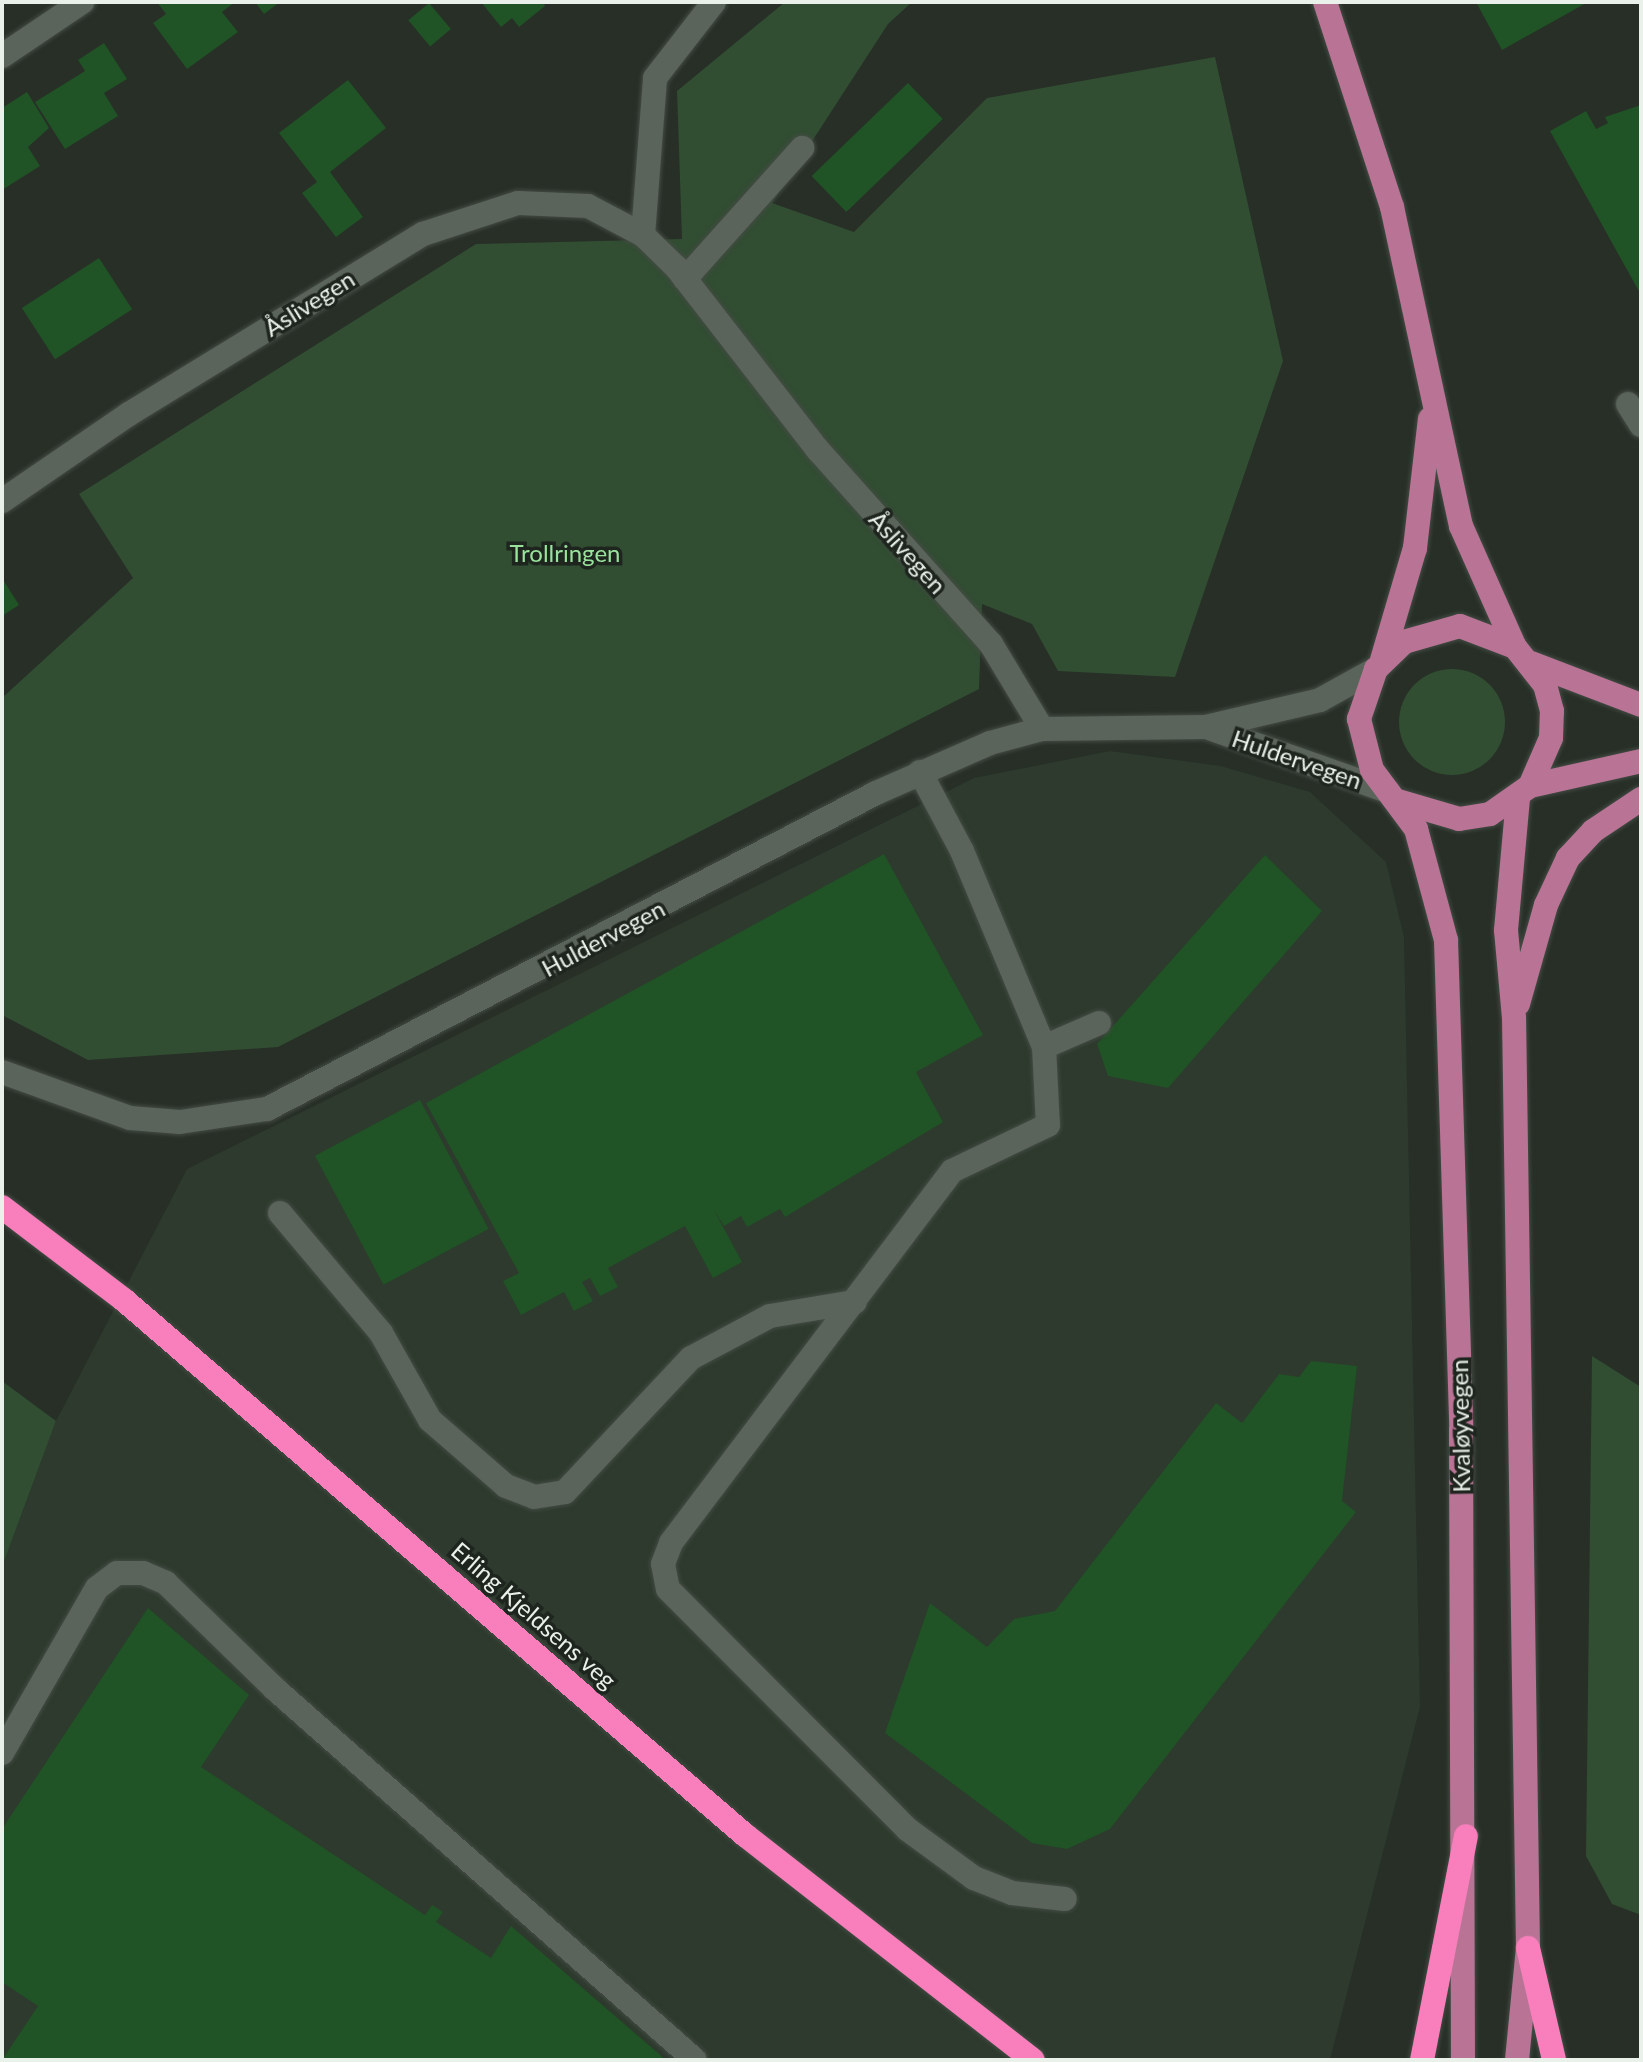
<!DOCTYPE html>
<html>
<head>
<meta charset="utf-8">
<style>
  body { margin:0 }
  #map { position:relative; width:1643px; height:2062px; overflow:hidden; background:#272f27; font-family:Lato,sans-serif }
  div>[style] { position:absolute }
  .built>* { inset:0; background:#2d3a2d }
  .green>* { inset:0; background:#314d32 }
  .round { border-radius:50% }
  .building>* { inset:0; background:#205325; transform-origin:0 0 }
  .roads { filter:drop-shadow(0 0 2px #444b44) drop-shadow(0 0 2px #444b44) }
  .minor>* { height:24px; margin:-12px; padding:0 12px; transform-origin:12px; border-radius:12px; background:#5b645b }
  .major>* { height:24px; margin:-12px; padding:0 12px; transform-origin:12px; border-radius:12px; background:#b97495 }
  .highway>* { height:24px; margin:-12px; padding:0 12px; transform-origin:12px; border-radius:12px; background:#f87fbb }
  span { translate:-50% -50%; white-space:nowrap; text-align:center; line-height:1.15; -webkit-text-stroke:7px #1e251e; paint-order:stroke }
  .street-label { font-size:24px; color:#eaf0ea }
  .park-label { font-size:24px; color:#98e29b }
  .frame { position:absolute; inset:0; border:4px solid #eaf0ea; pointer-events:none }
</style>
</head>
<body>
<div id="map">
  <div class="built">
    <i style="clip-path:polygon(1110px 751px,1221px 766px,1310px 792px,1386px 862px,1404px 937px,1420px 1707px,1330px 2060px,2px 2060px,2px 1567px,56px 1421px,187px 1169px,974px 778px)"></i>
  </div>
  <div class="green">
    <i style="clip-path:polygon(785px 2px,912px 2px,888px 24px,772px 203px,854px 232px,987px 98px,1215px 57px,1283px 361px,1175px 677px,1058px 671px,1032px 624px,982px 604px,979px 689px,278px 1047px,88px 1060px,2px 1015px,2px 698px,133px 578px,79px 494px,476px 244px,682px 239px,677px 91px)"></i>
    <i class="round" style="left:1399px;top:669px;width:106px;height:106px"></i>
    <i style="clip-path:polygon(1592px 1356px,1641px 1387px,1641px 1915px,1612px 1904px,1586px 1856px)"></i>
    <i style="clip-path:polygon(2px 1381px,56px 1421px,2px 1567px)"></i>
  </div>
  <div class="building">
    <i style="clip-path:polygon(157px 2px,235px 2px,222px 12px,238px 32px,187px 69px,153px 23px,166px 14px)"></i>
    <i style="clip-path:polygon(255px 2px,280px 2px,264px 14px)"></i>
    <i style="clip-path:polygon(481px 2px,543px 2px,545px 6px,519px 27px,512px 18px,501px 27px)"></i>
    <i style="clip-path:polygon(1476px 2px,1588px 2px,1502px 50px)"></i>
    <i style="left:429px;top:3px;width:34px;height:27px;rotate:50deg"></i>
    <i style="clip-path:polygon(104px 43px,127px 79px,104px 93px,118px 116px,65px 149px,35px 102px,85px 71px,78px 60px)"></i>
    <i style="clip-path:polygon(348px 80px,386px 128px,330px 172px,363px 217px,336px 237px,302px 193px,317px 182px,279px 133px)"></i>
    <i style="left:908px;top:83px;width:50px;height:134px;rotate:46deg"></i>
    <i style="clip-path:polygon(27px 92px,49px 128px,28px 147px,40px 166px,2px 190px,2px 108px)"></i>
    <i style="clip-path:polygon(1641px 105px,1641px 295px,1550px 131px,1586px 111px,1596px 129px,1608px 123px,1605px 117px)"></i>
    <i style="left:99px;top:258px;width:61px;height:92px;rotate:57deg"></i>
    <i style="clip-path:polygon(2px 578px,19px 605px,2px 616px)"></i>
    <i style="clip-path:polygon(884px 854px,983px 1035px,916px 1072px,943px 1122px,785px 1217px,780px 1209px,747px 1227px,741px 1216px,724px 1226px,714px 1210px,742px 1262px,713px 1278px,685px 1226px,608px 1268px,618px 1287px,600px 1296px,590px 1278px,582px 1282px,593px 1301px,574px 1311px,564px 1292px,521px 1315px,503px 1281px,519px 1273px,426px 1103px)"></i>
    <i style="clip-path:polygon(1265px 855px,1322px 911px,1168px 1088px,1108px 1076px,1097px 1044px)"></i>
    <i style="left:420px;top:1100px;width:146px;height:119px;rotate:62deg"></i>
    <i style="clip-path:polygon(1311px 1361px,1357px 1366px,1342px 1501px,1356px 1512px,1110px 1829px,1067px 1849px,1032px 1843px,885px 1733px,930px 1603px,987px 1647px,1014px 1619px,1055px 1611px,1216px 1403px,1242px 1423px,1279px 1374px,1299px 1377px)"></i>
    <i style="clip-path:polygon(148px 1608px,249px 1695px,201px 1767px,425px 1915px,432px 1905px,443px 1912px,436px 1922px,491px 1958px,511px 1926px,666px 2060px,2px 2060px,38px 2006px,2px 1982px,2px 1829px)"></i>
  </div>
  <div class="roads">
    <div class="minor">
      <i style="left:2px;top:56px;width:97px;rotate:-34deg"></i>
      <i style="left:643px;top:235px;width:157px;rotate:-85.6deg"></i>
      <i style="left:655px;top:78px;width:96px;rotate:-52.2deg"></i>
      <i style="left:685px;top:279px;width:176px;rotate:-48.2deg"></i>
      <i style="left:1628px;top:404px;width:25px;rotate:58deg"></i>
      <i style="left:2px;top:501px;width:154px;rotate:-34.4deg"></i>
      <i style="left:129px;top:414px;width:345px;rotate:-31.5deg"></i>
      <i style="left:423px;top:234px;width:100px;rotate:-18.1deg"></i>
      <i style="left:518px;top:203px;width:70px;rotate:2.5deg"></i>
      <i style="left:588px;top:206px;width:62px;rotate:27.8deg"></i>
      <i style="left:643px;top:235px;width:46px;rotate:44.1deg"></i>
      <i style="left:676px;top:267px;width:232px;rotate:52.2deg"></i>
      <i style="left:818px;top:450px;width:260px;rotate:48.3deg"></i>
      <i style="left:991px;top:644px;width:99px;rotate:59deg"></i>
      <i style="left:1206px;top:727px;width:193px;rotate:19.4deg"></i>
      <i style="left:920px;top:772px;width:89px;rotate:62deg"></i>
      <i style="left:962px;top:851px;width:212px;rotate:67.3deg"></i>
      <i style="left:1044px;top:1047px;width:78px;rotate:87.1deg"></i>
      <i style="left:1048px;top:1125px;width:106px;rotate:154.4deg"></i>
      <i style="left:952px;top:1171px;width:466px;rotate:127.1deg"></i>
      <i style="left:671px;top:1543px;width:22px;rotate:111deg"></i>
      <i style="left:663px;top:1564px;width:25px;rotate:79deg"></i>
      <i style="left:668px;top:1589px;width:339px;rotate:45.1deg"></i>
      <i style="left:907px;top:1829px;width:83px;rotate:36.2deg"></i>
      <i style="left:974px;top:1878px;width:41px;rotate:21.5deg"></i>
      <i style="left:1012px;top:1893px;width:53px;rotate:6.5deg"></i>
      <i style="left:1044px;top:1047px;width:60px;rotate:-23.6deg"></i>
      <i style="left:2px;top:1072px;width:136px;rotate:19.8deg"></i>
      <i style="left:130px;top:1118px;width:50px;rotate:4.6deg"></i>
      <i style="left:180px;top:1122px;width:88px;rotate:-8.5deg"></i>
      <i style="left:267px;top:1109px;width:686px;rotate:-27.42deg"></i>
      <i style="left:876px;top:793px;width:124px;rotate:-23.7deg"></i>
      <i style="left:990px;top:743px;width:54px;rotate:-15.1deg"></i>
      <i style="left:1042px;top:729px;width:164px;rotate:-0.7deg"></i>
      <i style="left:1206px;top:727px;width:117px;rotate:-13.3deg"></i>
      <i style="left:1320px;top:700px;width:64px;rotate:-29deg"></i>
      <i style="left:280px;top:1213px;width:157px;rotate:49.9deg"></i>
      <i style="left:381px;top:1333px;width:100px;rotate:60.6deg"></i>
      <i style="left:430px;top:1420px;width:101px;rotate:41deg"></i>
      <i style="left:506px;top:1486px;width:30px;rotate:21deg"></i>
      <i style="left:534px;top:1497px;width:31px;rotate:-9deg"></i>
      <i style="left:565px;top:1492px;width:184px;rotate:-46.8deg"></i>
      <i style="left:691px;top:1358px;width:89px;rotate:-28deg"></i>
      <i style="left:770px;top:1316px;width:86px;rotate:-9.4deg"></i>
      <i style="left:2px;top:1753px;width:190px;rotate:-60.1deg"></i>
      <i style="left:97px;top:1588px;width:25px;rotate:-37deg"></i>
      <i style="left:117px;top:1573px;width:26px"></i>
      <i style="left:143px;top:1573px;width:25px;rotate:23deg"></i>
      <i style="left:166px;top:1583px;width:152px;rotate:44.2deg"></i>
      <i style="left:275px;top:1689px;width:560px;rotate:41.46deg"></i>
    </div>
    <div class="major">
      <i style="left:1325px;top:2px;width:216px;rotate:71.9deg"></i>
      <i style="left:1392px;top:207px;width:326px;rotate:77.8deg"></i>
      <i style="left:1461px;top:526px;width:130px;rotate:66deg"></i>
      <i style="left:1382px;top:660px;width:117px;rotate:-73.6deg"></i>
      <i style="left:1415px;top:548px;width:130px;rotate:-83.4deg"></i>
      <i style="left:1531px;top:663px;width:118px;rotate:20.9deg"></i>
      <i style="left:1530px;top:786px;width:114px;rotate:-12.7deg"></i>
      <i style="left:1398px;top:801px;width:64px;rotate:16.4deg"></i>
      <i style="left:1459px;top:819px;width:31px;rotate:-9deg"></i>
      <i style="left:1490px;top:814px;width:49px;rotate:-35deg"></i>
      <i style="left:1530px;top:786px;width:52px;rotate:-66.4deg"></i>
      <i style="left:1551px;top:738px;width:27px;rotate:-88deg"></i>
      <i style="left:1552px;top:711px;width:27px;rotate:-105deg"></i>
      <i style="left:1545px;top:685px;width:48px;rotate:-128.3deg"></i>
      <i style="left:1515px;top:647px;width:59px;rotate:-159.1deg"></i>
      <i style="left:1460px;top:626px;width:58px;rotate:164.1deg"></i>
      <i style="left:1404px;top:642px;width:39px;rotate:136deg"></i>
      <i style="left:1376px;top:669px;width:53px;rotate:108.8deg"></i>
      <i style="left:1359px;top:719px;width:53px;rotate:75.7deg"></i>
      <i style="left:1372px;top:770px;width:74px;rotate:53.3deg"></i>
      <i style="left:1416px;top:829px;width:115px;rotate:74.9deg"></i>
      <i style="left:1446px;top:940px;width:490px;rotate:88.2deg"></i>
      <i style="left:1461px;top:1430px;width:630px;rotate:89.82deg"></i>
      <i style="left:1518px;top:1004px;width:103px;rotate:-74.2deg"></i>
      <i style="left:1546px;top:905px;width:52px;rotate:-64.9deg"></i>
      <i style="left:1568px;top:858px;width:37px;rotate:-47deg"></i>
      <i style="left:1593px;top:831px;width:58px;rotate:-33.7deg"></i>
      <i style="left:1517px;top:2060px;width:113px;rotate:-84.4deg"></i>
      <i style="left:1528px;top:1948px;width:930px;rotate:-90.86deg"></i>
      <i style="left:1514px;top:1018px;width:88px;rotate:-95.2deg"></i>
      <i style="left:1506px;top:930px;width:133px;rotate:-84.8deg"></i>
    </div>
    <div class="highway">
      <i style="left:2px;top:1207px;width:153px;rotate:37.3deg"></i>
      <i style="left:124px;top:1300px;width:820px;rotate:40.75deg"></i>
      <i style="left:745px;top:1835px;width:365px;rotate:38deg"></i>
      <i style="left:1528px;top:1948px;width:115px;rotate:76.9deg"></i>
      <i style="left:1422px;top:2060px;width:228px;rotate:-78.9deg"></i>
    </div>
  </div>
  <div class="street-label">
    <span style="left:309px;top:303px;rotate:-32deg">Åslivegen</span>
    <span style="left:908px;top:552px;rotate:48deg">Åslivegen</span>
    <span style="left:1297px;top:759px;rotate:19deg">Huldervegen</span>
    <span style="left:603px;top:938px;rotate:-28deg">Huldervegen</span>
    <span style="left:1460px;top:1426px;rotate:-91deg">Kvaløyvegen</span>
    <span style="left:534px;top:1615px;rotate:41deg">Erling Kjeldsens veg</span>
  </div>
  <div class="park-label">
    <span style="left:565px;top:553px">Trollringen</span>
  </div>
  <div class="frame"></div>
</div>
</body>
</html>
